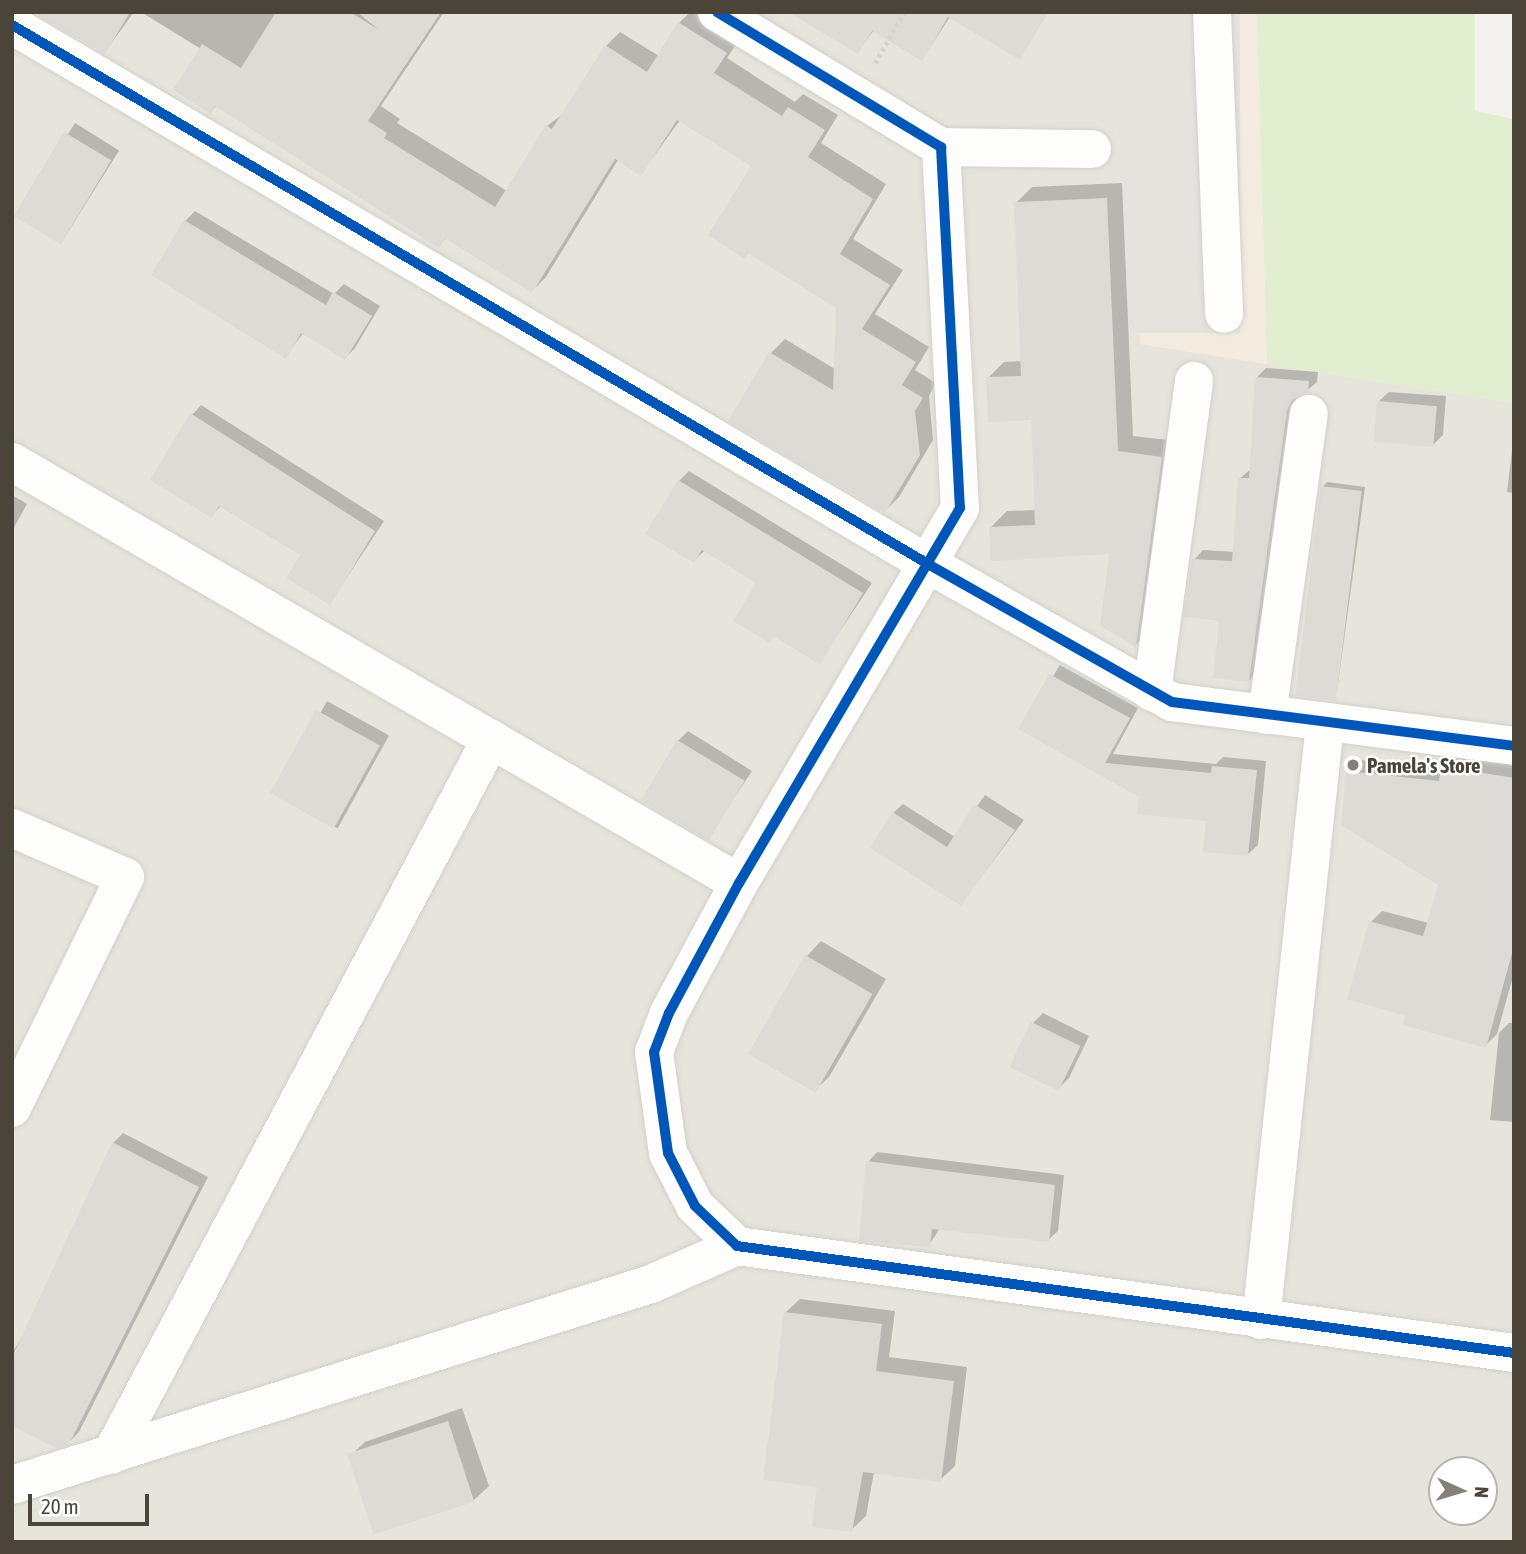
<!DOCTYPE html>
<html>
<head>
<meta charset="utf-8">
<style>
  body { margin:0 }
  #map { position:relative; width:1526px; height:1554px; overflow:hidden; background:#f4f2ee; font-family:"Asap Condensed",sans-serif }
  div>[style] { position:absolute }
  .residential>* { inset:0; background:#e7e4dc }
  .commercial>* { inset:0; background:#f3ebdf }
  .green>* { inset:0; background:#e1eecf }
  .parking>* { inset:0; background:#e6e3df; transform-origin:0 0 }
  .shadow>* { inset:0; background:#0003; transform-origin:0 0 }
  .building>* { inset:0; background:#dedbd6; transform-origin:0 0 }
  .path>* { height:4.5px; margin-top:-2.25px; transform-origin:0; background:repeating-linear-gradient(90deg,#d3d2cc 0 3.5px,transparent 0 7px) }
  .roads { filter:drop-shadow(0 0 2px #d2d0cb) drop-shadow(0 0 2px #d2d0cb) }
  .minor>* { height:38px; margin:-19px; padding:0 19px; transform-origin:19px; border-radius:19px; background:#fdfdfc }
  .cycleway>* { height:10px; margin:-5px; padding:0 5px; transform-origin:5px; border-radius:5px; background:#0057b8 }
  .dots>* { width:19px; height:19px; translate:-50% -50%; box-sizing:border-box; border:4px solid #fff; border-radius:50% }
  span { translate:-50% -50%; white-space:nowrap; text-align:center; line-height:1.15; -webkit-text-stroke:5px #fff; paint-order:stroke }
  .poi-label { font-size:21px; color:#4b4439; font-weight:700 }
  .left { translate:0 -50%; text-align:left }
  .frame { position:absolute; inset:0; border:14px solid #4b4439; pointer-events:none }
  .north { position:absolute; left:1428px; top:1456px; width:70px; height:70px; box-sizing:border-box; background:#fff; border:2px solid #b7b4b0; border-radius:50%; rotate:94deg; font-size:19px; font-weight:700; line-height:28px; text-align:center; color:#4b4439 }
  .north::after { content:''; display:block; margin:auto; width:24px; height:32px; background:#868178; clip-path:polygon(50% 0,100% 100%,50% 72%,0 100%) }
  .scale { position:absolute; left:28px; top:1494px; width:121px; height:32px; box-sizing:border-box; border:4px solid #4b4439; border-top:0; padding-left:9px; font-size:21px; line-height:24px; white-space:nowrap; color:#4b4439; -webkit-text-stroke:5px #fff; paint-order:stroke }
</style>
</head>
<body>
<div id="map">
  <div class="residential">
    <i style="clip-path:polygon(evenodd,12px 12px,1119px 12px,1141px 344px,1514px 403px,1514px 1542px,12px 1542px,12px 12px,1442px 1470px,1484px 1470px,1484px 1512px,1442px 1512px,1442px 1470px)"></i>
  </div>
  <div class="commercial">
    <i style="clip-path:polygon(1119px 12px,1257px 12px,1267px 364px,1140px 344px)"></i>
  </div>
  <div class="green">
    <i style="clip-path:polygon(1257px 12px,1475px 12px,1475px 111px,1514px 119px,1514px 403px,1267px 364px)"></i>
  </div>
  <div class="parking">
    <i style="left:1119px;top:12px;width:121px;height:321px"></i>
  </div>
  <div class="shadow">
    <i style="clip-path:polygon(68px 12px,134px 12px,105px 52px)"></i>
    <i style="clip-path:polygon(141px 12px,444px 12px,381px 106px,400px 119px,397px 123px,507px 191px,547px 126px,564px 113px,606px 46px,620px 32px,659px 56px,679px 23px,690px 12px,699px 12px,740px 38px,727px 58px,795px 102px,803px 94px,838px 115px,821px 143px,886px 184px,853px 239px,903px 270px,875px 314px,929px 347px,915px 370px,936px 383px,929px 396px,933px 440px,899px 497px,885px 511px,730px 420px,771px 353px,785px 339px,835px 369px,838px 307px,749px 252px,745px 256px,753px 165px,680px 120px,641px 174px,618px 160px,546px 277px,532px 291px,447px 237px,438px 246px,217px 105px,210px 112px,201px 49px)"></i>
    <i style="clip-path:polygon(799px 12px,1048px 12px,1019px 58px,950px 17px,922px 59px,874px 30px,858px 52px)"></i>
    <i style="left:75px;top:123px;width:52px;height:110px;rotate:32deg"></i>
    <i style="clip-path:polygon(1122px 183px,1133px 436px,1177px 441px,1151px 629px,1136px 645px,1111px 553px,991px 527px,1007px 511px,1036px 510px,1033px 418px,988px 378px,1004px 362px,1022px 361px,1016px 203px,1032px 187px)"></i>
    <i style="clip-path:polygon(195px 211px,334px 294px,344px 284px,380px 306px,355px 348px,345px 358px,304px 332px,285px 357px,185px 221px)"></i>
    <i style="clip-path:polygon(1266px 368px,1318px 372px,1317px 382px,1296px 400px,1258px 671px,1249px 681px,1194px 560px,1203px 550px,1235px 552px,1240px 478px,1251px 469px,1257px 377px)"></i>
    <i style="clip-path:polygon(1389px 392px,1446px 396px,1443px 435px,1433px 445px,1379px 401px)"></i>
    <i style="clip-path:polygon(201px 405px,384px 521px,330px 603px,302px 554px,222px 505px,211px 516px,192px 415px)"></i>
    <i style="clip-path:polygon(1514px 434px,1514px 493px,1507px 492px)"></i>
    <i style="clip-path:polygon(689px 471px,872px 583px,819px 663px,775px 635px,769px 641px,758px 582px,705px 550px,694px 561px,679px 481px)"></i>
    <i style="clip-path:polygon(1327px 482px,1365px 487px,1337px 691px,1332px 696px,1323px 487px)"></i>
    <i style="clip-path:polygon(12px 495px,27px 504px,12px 531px)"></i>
    <i style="clip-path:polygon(1060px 665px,1138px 708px,1113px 754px,1216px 764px,1223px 757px,1266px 761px,1258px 845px,1248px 854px,1208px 820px,1140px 796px,1021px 729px)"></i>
    <i style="left:327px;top:701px;width:71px;height:106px;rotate:29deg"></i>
    <i style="clip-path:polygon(688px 731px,752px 771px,708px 838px,678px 741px)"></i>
    <i style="clip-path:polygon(1454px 755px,1514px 765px,1514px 973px,1497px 1034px,1485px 1046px,1407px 1014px,1371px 922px,1382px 911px,1429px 923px,1440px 885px,1348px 771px,1360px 760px,1442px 769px)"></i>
    <i style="clip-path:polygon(985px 795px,1024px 820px,961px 904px,893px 813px,903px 804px,955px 837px)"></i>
    <i style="clip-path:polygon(821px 941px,886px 979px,829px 1077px,814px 1091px,750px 1054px,807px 956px)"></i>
    <i style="clip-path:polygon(1043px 1013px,1089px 1036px,1069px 1078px,1059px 1088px,1033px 1023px)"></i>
    <i style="clip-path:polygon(1509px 1023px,1514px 1023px,1514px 1122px,1490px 1120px,1499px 1033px)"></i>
    <i style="clip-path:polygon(123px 1133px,208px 1177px,79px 1432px,68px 1443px,12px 1424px,12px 1354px,46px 1294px,43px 1292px,113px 1143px)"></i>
    <i style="clip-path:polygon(877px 1152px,1064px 1175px,1058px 1231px,1048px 1240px,940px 1228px,929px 1245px,868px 1162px)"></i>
    <i style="clip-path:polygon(800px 1299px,895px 1311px,889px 1357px,967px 1367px,955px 1466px,940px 1480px,874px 1472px,866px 1516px,851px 1530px,819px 1486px,785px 1313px)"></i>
    <i style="clip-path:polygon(462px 1408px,489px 1486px,474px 1500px,350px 1456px,365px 1442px)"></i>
  </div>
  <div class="building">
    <i style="clip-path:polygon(33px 12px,130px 12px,105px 54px)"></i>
    <i style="clip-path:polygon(276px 12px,350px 12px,379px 30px,357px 12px,441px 12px,368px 121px,387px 133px,384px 138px,495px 207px,546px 125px,552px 129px,605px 45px,647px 72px,678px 22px,727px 53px,714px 73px,782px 116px,788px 107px,825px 130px,808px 157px,873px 199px,840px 254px,890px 285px,862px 329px,916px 362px,902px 385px,923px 398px,915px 411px,920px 455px,885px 513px,728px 421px,769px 352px,833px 390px,836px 308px,748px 253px,745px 259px,708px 235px,751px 166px,677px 120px,641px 176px,615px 159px,532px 293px,445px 238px,439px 248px,215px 106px,211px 114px,173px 90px,202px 44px,241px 68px)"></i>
    <i style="clip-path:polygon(788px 12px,1048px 12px,1020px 60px,948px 17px,922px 61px,872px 31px,858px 54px)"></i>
    <i style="left:64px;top:132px;width:55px;height:98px;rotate:31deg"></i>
    <i style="clip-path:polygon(1107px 198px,1118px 451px,1162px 457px,1136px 647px,1100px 626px,1109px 554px,991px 561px,989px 527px,1035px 525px,1031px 420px,988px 422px,986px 377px,1021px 376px,1014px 202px)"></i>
    <i style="clip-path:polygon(184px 220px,326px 305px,333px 292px,372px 316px,345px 360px,301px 333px,286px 359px,151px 275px)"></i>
    <i style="clip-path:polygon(1255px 377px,1309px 381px,1308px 393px,1292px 400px,1287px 411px,1249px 682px,1213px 678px,1219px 621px,1184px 617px,1192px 559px,1232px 561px,1238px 478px,1249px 478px)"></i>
    <i style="left:1377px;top:401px;width:60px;height:41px;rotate:5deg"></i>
    <i style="clip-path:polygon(190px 413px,375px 531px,330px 605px,286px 578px,300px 555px,219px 506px,212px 518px,150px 480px)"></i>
    <i style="clip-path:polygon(678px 480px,863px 593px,820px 665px,774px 636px,770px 643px,733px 621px,756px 583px,702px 550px,694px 563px,645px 534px)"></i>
    <i style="left:1321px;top:486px;width:41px;height:211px;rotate:7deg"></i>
    <i style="clip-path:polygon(1049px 674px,1130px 718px,1105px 763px,1211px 773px,1212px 766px,1257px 770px,1248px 856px,1203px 852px,1206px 821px,1137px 814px,1139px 797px,1018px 729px)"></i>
    <i style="left:316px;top:710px;width:73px;height:95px;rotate:29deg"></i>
    <i style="left:677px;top:740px;width:79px;height:70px;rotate:31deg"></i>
    <i style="clip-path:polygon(1441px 766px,1514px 778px,1514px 946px,1486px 1048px,1403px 1025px,1405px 1016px,1347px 999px,1369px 921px,1423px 936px,1438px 885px,1341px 825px,1346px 771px,1439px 781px)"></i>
    <i style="clip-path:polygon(974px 804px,1015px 830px,961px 906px,870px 848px,892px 812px,947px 847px)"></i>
    <i style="left:805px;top:955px;width:78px;height:114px;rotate:30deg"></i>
    <i style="left:1031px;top:1022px;width:55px;height:50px;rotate:26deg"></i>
    <i style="clip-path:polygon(112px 1142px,199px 1187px,69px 1444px,56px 1448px,12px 1426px,12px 1357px)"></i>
    <i style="clip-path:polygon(866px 1161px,1055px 1185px,1049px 1242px,932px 1229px,930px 1247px,859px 1241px)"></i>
    <i style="clip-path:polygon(784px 1312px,882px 1324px,876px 1371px,954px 1381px,941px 1482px,863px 1472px,852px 1532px,812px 1527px,817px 1487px,763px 1480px)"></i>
    <i style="left:448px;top:1421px;width:85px;height:106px;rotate:72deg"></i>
  </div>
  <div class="path">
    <i style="left:875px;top:63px;width:59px;rotate:-60.4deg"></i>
  </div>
  <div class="roads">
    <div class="minor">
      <i style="left:717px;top:12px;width:262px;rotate:31.1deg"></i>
      <i style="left:941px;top:147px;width:361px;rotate:87deg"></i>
      <i style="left:960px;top:508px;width:435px;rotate:120.5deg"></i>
      <i style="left:739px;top:883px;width:148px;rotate:118.3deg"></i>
      <i style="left:669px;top:1013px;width:42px;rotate:111deg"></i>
      <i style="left:654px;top:1052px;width:102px;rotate:82.1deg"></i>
      <i style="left:668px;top:1153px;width:59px;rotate:63deg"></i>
      <i style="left:695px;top:1206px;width:58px;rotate:43.6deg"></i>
      <i style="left:737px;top:1246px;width:784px;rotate:7.84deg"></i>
      <i style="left:1212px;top:12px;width:302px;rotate:87.7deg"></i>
      <i style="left:12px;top:25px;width:1063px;rotate:30.47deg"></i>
      <i style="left:928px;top:564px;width:280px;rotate:29.5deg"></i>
      <i style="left:1172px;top:702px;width:345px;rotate:7.3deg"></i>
      <i style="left:941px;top:147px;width:151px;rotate:0.8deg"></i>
      <i style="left:12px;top:462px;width:840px;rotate:30.07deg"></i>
      <i style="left:1152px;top:692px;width:314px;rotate:-82.3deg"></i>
      <i style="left:1267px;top:715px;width:304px;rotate:-82.1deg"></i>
      <i style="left:12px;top:828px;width:123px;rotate:23.4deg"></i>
      <i style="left:125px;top:877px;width:257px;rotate:116.1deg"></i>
      <i style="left:1261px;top:1320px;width:600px;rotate:-83.88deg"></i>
      <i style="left:111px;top:1455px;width:811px;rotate:-62.04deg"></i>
      <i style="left:12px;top:1485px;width:670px;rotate:-17.46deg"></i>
      <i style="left:651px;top:1284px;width:94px;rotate:-23.8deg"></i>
    </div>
  </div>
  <div class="cycleway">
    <i style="left:717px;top:12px;width:262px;rotate:31.1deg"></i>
    <i style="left:941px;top:147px;width:361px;rotate:87deg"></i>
    <i style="left:960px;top:508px;width:435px;rotate:120.5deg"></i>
    <i style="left:739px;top:883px;width:148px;rotate:118.3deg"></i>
    <i style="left:669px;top:1013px;width:42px;rotate:111deg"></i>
    <i style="left:654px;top:1052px;width:102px;rotate:82.1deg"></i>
    <i style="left:668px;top:1153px;width:59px;rotate:63deg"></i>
    <i style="left:695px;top:1206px;width:58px;rotate:43.6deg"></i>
    <i style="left:737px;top:1246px;width:784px;rotate:7.84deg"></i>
    <i style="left:12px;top:25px;width:1063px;rotate:30.47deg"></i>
    <i style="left:928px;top:564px;width:280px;rotate:29.5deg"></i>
    <i style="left:1172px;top:702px;width:345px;rotate:7.3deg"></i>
  </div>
  <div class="dots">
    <i style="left:1353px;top:765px;background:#868178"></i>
  </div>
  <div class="poi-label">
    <span class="left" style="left:1367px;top:765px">Pamela's Store</span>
  </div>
  <div class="frame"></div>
  <div class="north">N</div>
  <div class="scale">20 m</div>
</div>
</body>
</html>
